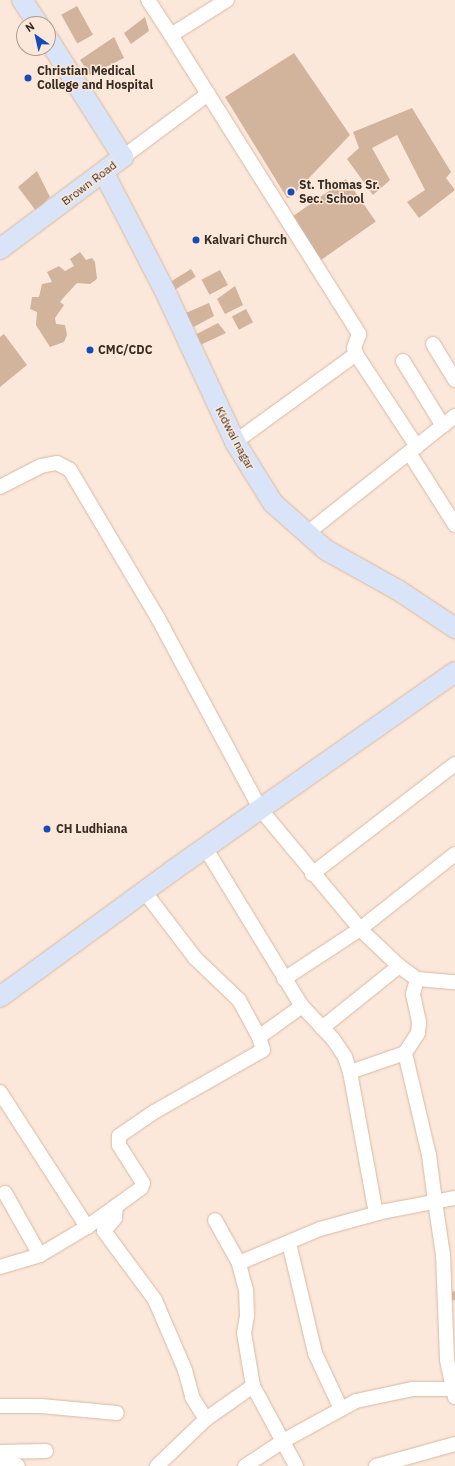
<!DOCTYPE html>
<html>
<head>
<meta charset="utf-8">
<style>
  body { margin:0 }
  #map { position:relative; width:455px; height:1466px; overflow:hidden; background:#fbe8da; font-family:"IBM Plex Sans",sans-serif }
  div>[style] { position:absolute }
  .building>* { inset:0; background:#d2b39c; transform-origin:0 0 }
  .roads { filter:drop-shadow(0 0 1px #d8b9a2) drop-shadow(0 0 1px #d8b9a2) }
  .street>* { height:14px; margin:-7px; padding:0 7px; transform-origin:7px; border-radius:7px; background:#fff }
  .secondary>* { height:20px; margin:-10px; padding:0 10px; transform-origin:10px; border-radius:10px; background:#dae4f8 }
  .dots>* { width:11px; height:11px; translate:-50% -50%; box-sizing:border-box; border:2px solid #fbe8da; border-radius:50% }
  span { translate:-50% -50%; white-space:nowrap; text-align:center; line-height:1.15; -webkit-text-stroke:3px #fbe8da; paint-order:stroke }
  .poi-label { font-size:12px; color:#392c23; font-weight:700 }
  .left { translate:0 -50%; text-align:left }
  .street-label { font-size:12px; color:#392c23 }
  .north { position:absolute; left:16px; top:16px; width:40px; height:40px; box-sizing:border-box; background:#fbe8da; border:1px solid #ad9d91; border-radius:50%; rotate:326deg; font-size:11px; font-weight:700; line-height:16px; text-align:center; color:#392c23 }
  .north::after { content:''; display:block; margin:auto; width:14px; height:18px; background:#164cb8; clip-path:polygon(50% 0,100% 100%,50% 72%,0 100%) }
</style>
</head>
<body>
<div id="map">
  <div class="building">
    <i style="left:77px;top:6px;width:33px;height:18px;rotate:61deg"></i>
    <i style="clip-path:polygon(145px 17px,149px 31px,131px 44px,124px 33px)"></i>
    <i style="clip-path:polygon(114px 37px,124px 58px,90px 75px,80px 60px)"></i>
    <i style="clip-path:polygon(294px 53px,350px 135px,290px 198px,287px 198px,225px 97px)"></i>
    <i style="clip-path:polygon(412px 108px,451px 172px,446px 178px,455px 190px,419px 218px,407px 202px,425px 190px,397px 135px,372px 148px,390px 180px,373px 195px,347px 159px,359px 148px,353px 132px)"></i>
    <i style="clip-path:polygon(37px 171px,50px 197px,36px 211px,18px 187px)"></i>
    <i style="left:346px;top:179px;width:52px;height:67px;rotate:55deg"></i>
    <i style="clip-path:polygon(80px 252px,86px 260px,92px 258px,95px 262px,97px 279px,90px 284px,77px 283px,64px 297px,60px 302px,64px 305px,55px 318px,56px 324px,65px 325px,67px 335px,64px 342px,50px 347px,36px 325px,37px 312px,30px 309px,32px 297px,39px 297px,42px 284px,52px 282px,47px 272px,59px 266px,65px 271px,74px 266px,70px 259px)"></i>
    <i style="left:191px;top:269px;width:9px;height:26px;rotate:58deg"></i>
    <i style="left:220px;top:270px;width:17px;height:21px;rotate:62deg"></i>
    <i style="clip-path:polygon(235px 286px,243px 305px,225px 314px,217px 299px)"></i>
    <i style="clip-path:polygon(209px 303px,214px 316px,188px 330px,181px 315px)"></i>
    <i style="left:246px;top:309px;width:15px;height:16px;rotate:62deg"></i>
    <i style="clip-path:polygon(218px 323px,226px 333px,196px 347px,191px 337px)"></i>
    <i style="clip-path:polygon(4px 334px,27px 365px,0 387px,0 337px)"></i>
    <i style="clip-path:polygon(455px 1291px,455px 1300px,448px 1301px,450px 1292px)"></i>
  </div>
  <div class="roads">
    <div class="street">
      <i style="left:148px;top:0;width:42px;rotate:56.7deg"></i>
      <i style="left:208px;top:94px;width:284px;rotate:57.8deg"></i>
      <i style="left:359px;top:334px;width:15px;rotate:110deg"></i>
      <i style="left:354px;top:348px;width:6px;rotate:72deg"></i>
      <i style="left:356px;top:354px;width:111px;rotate:56.7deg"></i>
      <i style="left:123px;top:157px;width:106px;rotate:-36.5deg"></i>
      <i style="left:208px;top:94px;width:70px;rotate:-122.1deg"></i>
      <i style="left:171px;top:35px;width:66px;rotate:-32deg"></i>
      <i style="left:433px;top:344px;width:42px;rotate:58.6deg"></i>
      <i style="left:403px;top:361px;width:76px;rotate:58.4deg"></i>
      <i style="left:235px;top:442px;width:150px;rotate:-36deg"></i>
      <i style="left:410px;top:454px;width:84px;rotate:57.6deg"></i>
      <i style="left:0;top:487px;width:46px;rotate:-27.1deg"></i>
      <i style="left:41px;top:466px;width:16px;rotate:-11deg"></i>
      <i style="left:57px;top:463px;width:15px;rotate:28deg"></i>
      <i style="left:70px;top:470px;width:174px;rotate:59.3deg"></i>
      <i style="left:159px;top:620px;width:216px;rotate:61.8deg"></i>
      <i style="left:261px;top:810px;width:155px;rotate:50.2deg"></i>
      <i style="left:360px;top:929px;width:54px;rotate:43.5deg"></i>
      <i style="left:399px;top:966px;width:22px;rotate:36deg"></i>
      <i style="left:417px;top:979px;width:38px;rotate:5deg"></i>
      <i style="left:306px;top:534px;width:190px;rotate:-38.4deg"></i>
      <i style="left:206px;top:849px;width:184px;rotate:58.6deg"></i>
      <i style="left:302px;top:1006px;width:45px;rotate:46.8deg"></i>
      <i style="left:333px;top:1039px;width:22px;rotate:56deg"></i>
      <i style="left:345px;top:1057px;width:16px;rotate:72deg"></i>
      <i style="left:350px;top:1072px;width:143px;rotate:79.6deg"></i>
      <i style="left:312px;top:874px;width:180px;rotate:-37.6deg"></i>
      <i style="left:144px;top:891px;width:84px;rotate:52.7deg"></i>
      <i style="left:195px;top:958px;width:61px;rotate:43.7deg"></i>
      <i style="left:239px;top:1000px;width:42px;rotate:61.6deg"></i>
      <i style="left:284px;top:979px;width:91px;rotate:-33.3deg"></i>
      <i style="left:360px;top:929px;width:121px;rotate:-38.3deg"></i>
      <i style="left:417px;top:979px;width:16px;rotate:105deg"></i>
      <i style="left:413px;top:994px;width:30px;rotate:78deg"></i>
      <i style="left:419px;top:1023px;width:10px;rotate:96deg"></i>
      <i style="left:418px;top:1033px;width:24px;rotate:123deg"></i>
      <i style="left:405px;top:1053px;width:105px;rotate:76.8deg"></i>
      <i style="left:429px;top:1155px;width:46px;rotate:82.6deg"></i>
      <i style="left:435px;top:1201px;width:55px;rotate:81.6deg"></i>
      <i style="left:443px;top:1255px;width:105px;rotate:87.8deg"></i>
      <i style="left:447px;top:1360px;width:38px;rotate:78deg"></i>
      <i style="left:322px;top:1028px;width:99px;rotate:-38.8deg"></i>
      <i style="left:350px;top:1072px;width:58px;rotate:-19.1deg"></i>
      <i style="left:0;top:1092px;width:161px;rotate:57.2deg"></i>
      <i style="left:5px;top:1193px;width:71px;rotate:60.6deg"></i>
      <i style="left:116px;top:1206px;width:12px;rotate:95deg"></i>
      <i style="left:115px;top:1218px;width:17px;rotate:130deg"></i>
      <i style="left:104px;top:1231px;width:86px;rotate:53.5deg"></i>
      <i style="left:155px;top:1300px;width:76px;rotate:66.8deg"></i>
      <i style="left:185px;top:1370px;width:28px;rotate:75deg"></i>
      <i style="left:192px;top:1397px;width:26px;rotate:58deg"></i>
      <i style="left:289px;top:1243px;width:113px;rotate:76.7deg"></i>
      <i style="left:315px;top:1353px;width:62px;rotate:65.1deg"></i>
      <i style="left:239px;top:1263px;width:88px;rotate:-22.8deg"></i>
      <i style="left:320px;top:1229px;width:68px;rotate:-15.3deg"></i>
      <i style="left:386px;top:1211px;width:70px;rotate:-10.7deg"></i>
      <i style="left:0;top:1267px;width:42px;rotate:-16.7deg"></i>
      <i style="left:40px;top:1255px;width:55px;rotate:-30.8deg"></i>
      <i style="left:87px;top:1227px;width:67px;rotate:-35.8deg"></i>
      <i style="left:141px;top:1188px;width:5px;rotate:-68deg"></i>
      <i style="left:143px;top:1183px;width:45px;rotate:-122.3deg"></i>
      <i style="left:119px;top:1145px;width:9px;rotate:-90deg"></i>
      <i style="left:119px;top:1136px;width:42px;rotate:-34.4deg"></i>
      <i style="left:154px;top:1112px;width:125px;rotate:-29.6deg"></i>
      <i style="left:263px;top:1050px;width:14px;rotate:-107deg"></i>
      <i style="left:259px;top:1037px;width:53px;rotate:-35.8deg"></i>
      <i style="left:253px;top:1386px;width:91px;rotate:61.7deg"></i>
      <i style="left:0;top:1406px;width:41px"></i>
      <i style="left:41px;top:1406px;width:76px;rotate:5.3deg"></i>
      <i style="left:0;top:1452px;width:46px;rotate:-1.2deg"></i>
      <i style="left:0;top:1459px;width:19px;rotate:21deg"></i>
      <i style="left:157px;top:1466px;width:68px;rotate:-43.8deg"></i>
      <i style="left:206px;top:1419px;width:57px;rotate:-35.1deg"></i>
      <i style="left:253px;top:1386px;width:54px;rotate:-99.6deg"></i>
      <i style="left:244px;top:1333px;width:17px;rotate:-80deg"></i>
      <i style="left:247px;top:1316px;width:26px;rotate:-92deg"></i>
      <i style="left:246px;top:1290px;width:28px;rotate:-105deg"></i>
      <i style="left:239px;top:1263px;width:49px;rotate:-119.2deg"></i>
      <i style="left:245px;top:1466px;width:45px;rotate:-33.3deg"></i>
      <i style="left:283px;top:1441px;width:83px;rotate:-28.7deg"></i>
      <i style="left:356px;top:1401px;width:57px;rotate:-12.1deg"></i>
      <i style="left:412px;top:1389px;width:41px"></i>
      <i style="left:376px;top:1466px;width:82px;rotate:-15.6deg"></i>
    </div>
    <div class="secondary">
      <i style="left:22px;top:0;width:29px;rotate:56deg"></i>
      <i style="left:104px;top:173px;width:133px;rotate:62.7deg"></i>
      <i style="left:165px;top:291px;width:166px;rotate:65.1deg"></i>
      <i style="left:235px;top:442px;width:72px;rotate:58.1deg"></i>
      <i style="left:273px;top:503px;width:71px;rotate:41.6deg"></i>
      <i style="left:326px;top:550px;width:82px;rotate:29.1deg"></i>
      <i style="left:398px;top:590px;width:69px;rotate:33.7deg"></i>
      <i style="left:0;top:249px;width:154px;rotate:-36.8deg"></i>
      <i style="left:123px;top:157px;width:140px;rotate:-122.4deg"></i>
      <i style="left:0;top:997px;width:213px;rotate:-36.2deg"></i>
      <i style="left:172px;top:871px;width:346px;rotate:-35.1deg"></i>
    </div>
  </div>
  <div class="dots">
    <i style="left:28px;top:78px;background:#164cb8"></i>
    <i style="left:291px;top:192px;background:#164cb8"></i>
    <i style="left:196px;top:240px;background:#164cb8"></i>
    <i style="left:90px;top:350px;background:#164cb8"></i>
    <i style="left:47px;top:829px;background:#164cb8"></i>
  </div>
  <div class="poi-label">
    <span class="left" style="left:37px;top:78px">Christian Medical<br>College and Hospital</span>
    <span class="left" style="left:299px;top:192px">St. Thomas Sr.<br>Sec. School</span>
    <span class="left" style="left:204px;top:240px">Kalvari Church</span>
    <span class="left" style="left:98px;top:350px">CMC/CDC</span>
    <span class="left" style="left:56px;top:829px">CH Ludhiana</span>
  </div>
  <div class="street-label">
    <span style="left:89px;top:183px;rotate:-37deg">Brown Road</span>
    <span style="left:235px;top:438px;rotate:62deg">Kidwai nagar</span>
  </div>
  <div class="north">N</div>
</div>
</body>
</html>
